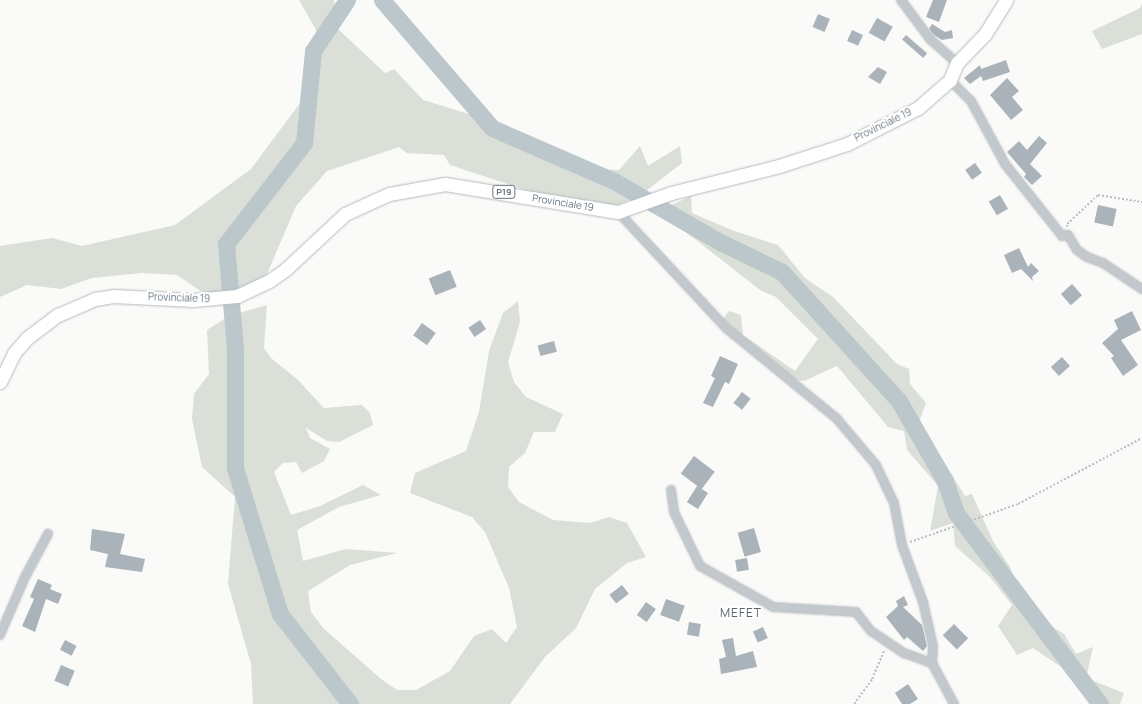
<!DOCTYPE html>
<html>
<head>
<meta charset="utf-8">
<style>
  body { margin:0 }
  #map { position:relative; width:1142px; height:704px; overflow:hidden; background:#fafaf8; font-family:Manrope,sans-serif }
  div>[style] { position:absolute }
  .green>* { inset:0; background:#dadfd7 }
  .river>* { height:17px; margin:-8.5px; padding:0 8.5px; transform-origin:8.5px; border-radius:8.5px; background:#bbc7cb }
  .building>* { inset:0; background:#aab3b9; transform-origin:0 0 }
  .path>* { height:1.5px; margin-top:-0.75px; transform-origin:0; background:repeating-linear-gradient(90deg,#bbbfc2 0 2px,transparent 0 4px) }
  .roads { filter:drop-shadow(0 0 1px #b5babe) drop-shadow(0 0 1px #b5babe) }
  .minor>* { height:8px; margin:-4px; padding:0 4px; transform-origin:4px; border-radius:4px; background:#c3c8cc }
  .primary>* { height:13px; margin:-6.5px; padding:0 6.5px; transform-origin:6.5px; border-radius:6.5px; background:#fff }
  span { translate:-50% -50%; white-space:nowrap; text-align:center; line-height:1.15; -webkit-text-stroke:4px #fff; paint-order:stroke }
  .shield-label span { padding:1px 3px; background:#fff; border:1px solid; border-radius:3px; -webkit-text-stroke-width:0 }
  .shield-label { font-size:9px; color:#657683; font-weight:700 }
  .street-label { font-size:10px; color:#657683 }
  .quarter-label { font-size:12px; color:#57646e; letter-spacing:1px }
</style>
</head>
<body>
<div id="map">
  <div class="green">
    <i style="clip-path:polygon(299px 0,334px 0,338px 29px,385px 73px,394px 69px,423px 100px,489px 120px,568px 168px,619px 170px,640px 146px,648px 166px,680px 146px,682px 163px,641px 195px,604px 211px,544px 196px,450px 165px,444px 155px,407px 153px,399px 147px,327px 171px,296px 206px,267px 274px,239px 291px,205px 294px,177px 275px,142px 273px,92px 278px,61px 289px,27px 285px,0 297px,0 246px,52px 238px,82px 246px,175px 225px,251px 169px,303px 99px,321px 60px,316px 30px)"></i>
    <i style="clip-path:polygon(1142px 4px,1142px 34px,1102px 49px,1092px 31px,1140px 8px)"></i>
    <i style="clip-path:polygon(691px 196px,692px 213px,734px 231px,778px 245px,805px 278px,833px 297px,897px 364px,909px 369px,910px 384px,926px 403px,919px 422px,965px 496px,972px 494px,993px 541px,1010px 567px,1018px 591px,1022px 591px,1054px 628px,1064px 634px,1076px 654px,1093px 647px,1086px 678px,1124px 693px,1120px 704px,1090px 704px,1061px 667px,1033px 648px,1017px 655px,998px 626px,1012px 605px,990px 577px,955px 546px,953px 523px,930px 531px,938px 486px,907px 450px,904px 431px,888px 427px,837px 366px,804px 381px,784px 378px,723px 319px,729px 311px,741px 315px,743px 335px,795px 371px,818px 339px,776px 297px,760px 290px,659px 211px)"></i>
    <i style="clip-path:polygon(518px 301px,520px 322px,508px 362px,514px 382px,526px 397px,563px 414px,555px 432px,534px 432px,525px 453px,509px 467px,508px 487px,519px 502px,553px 520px,590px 523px,609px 517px,627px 523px,646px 557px,627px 563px,595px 589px,576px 628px,545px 657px,510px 704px,253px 704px,251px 664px,228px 584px,235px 497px,202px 467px,192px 419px,194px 394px,209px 374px,207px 330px,229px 316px,267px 305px,264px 348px,271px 358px,298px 380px,324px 408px,362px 405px,370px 413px,373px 425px,339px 442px,327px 441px,306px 428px,310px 438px,330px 449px,324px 461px,302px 473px,296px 462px,283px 463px,274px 472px,291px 515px,320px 506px,363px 485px,381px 495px,339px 507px,297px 530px,303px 561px,346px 549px,397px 553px,350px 565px,308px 591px,311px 612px,323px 628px,381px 679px,397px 690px,416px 690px,450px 671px,474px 636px,492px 629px,506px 643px,517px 627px,509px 588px,485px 532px,472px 517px,410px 493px,415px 473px,466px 451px,479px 412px,489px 351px,503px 313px)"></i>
  </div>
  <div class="river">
    <i style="left:347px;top:0;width:61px;rotate:123.7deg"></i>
    <i style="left:313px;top:51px;width:92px;rotate:95.6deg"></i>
    <i style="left:304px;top:143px;width:128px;rotate:127.7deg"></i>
    <i style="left:226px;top:244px;width:104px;rotate:85.1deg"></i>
    <i style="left:235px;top:348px;width:120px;rotate:90deg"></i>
    <i style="left:235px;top:468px;width:153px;rotate:72.9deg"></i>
    <i style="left:280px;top:614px;width:114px;rotate:52.1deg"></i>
    <i style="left:382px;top:0;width:169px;rotate:49.3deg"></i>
    <i style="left:492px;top:128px;width:133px;rotate:23.5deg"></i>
    <i style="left:614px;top:181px;width:125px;rotate:29.9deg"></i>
    <i style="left:722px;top:243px;width:67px;rotate:25.8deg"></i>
    <i style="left:782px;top:272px;width:174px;rotate:47.8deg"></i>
    <i style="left:899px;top:401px;width:92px;rotate:60.1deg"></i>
    <i style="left:945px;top:481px;width:34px;rotate:71deg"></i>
    <i style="left:956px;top:513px;width:239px;rotate:53deg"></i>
  </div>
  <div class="building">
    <i style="clip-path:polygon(933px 0,947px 0,939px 22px,926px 17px)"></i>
    <i style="left:818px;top:14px;width:13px;height:14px;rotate:23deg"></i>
    <i style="left:877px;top:18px;width:18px;height:17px;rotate:29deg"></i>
    <i style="clip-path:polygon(932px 24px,945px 32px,952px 30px,953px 38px,942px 40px,934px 35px,929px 29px)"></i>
    <i style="left:852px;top:30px;width:12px;height:12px;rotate:24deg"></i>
    <i style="left:906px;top:35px;width:28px;height:6px;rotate:41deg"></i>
    <i style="clip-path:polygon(1006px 60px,1010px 72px,983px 81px,981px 76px,970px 84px,964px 78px,980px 65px,981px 69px)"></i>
    <i style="clip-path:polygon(878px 67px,887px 72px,880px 84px,868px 77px)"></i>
    <i style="clip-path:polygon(1007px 78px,1019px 91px,1012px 97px,1023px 110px,1011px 120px,990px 95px)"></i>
    <i style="clip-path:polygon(1039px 136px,1047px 143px,1030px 164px,1042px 176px,1032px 185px,1024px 177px,1026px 174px,1007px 152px,1019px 141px,1027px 150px)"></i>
    <i style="left:975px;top:163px;width:12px;height:12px;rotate:55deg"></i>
    <i style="left:1000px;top:195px;width:16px;height:13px;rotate:60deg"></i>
    <i style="left:1098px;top:205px;width:19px;height:18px;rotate:12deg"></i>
    <i style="clip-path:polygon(1019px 248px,1028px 267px,1031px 263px,1039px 271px,1032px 277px,1033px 281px,1021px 269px,1012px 273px,1004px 255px)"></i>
    <i style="left:450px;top:270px;width:18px;height:23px;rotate:68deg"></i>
    <i style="left:1072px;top:284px;width:15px;height:15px;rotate:48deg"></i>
    <i style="clip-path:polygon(1132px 311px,1141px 330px,1121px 340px,1138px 365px,1123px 376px,1111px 358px,1114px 356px,1102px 343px,1118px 329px,1114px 320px)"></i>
    <i style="left:480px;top:320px;width:11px;height:14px;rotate:56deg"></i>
    <i style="left:422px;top:323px;width:17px;height:15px;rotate:36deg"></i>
    <i style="left:554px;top:341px;width:11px;height:17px;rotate:75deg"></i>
    <i style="clip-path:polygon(720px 356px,738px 364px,729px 384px,725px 382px,713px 407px,703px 403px,715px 378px,711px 376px)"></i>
    <i style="left:1062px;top:357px;width:12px;height:15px;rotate:48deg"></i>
    <i style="left:742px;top:392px;width:11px;height:14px;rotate:38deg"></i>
    <i style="left:694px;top:456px;width:26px;height:22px;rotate:37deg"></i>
    <i style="left:697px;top:486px;width:13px;height:19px;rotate:32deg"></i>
    <i style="left:754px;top:528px;width:25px;height:17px;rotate:74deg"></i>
    <i style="clip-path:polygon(92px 529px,125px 534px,120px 554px,145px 559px,142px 572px,105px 567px,108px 554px,90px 550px)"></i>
    <i style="left:747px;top:558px;width:12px;height:12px;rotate:81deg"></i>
    <i style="clip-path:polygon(38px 579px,52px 585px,50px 589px,62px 594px,58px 604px,46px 599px,35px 632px,22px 626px,34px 599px,30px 597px)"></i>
    <i style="left:622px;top:585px;width:11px;height:16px;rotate:52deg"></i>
    <i style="clip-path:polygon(904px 596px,908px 605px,903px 607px,922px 625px,927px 646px,923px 651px,907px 637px,904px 640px,886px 617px,898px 606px,896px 601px)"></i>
    <i style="left:666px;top:599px;width:20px;height:17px;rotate:20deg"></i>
    <i style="left:646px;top:602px;width:12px;height:16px;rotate:35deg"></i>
    <i style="left:689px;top:622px;width:12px;height:13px;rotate:9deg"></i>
    <i style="left:954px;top:624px;width:20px;height:16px;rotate:45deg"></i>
    <i style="left:763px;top:627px;width:12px;height:11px;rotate:66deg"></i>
    <i style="clip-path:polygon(733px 638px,736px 656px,753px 651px,757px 667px,721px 674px,719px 659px,726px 657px,722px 640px)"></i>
    <i style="left:65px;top:640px;width:13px;height:11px;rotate:27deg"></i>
    <i style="left:61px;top:665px;width:15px;height:17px;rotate:23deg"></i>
    <i style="clip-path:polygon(908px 684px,918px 699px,910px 704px,902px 704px,895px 693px)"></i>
  </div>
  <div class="path">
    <i style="left:1067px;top:227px;width:3px;rotate:-90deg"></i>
    <i style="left:1067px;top:224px;width:42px;rotate:-43.1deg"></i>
    <i style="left:1098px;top:195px;width:45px;rotate:9deg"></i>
    <i style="left:910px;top:542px;width:114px;rotate:-19.4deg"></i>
    <i style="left:1018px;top:504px;width:140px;rotate:-28deg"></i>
    <i style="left:854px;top:704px;width:31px;rotate:-54deg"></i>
    <i style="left:872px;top:679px;width:30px;rotate:-67deg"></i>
  </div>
  <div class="roads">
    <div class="minor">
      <i style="left:901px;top:0;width:49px;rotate:53.4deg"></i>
      <i style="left:930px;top:39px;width:36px;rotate:42deg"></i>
      <i style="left:950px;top:80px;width:30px;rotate:45deg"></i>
      <i style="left:971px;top:101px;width:72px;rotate:61.6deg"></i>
      <i style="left:1005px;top:164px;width:92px;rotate:51.6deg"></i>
      <i style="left:1062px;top:236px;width:6px;rotate:-9deg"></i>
      <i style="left:1068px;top:235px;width:17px;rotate:59deg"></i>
      <i style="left:1077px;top:250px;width:12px;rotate:35deg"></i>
      <i style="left:1087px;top:257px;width:17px;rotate:21deg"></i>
      <i style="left:1103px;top:263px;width:47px;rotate:33.7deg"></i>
      <i style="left:618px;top:212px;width:158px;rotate:47deg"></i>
      <i style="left:726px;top:328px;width:144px;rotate:39.3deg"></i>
      <i style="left:837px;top:419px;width:60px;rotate:49.7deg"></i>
      <i style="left:876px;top:465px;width:42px;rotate:64.7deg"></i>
      <i style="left:894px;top:503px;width:43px;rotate:79.2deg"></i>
      <i style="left:902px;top:545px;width:61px;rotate:69.8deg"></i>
      <i style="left:923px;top:602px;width:45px;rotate:77.2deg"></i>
      <i style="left:933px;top:646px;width:17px;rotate:93deg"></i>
      <i style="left:932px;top:663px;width:47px;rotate:61.8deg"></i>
      <i style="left:671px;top:490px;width:22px;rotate:82deg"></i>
      <i style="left:674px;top:512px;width:60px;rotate:64.3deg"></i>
      <i style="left:700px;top:566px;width:84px;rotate:29.3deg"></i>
      <i style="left:773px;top:607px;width:83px;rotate:3.4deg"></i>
      <i style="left:856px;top:612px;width:24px;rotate:52deg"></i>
      <i style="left:871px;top:631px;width:40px;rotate:34deg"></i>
      <i style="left:904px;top:653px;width:30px;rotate:20deg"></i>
      <i style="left:0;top:635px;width:63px;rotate:-66.7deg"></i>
      <i style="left:25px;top:577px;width:49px;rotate:-61.9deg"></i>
    </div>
    <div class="primary">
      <i style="left:0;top:382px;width:32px;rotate:-64deg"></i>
      <i style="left:14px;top:353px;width:20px;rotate:-49deg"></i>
      <i style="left:27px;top:338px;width:39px;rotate:-37deg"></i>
      <i style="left:58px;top:315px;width:40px;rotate:-23.4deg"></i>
      <i style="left:95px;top:299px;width:18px;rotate:-9deg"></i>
      <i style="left:113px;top:296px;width:80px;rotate:2.9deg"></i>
      <i style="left:193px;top:300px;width:44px;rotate:-5.2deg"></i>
      <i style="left:237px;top:296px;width:35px;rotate:-25deg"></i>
      <i style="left:269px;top:281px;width:21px;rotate:-35deg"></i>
      <i style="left:286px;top:269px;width:81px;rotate:-43deg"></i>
      <i style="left:345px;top:214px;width:48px;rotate:-24.4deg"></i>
      <i style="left:389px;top:194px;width:57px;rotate:-10.1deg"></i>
      <i style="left:445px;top:184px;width:175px;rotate:9.2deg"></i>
      <i style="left:618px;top:212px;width:56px;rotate:-19.7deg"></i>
      <i style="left:671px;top:193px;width:111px;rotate:-14deg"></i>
      <i style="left:779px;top:166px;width:71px;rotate:-17.9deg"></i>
      <i style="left:847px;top:144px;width:80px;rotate:-26.9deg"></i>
      <i style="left:918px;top:108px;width:43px;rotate:-41.2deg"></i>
      <i style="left:950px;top:80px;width:18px;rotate:-68deg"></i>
      <i style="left:957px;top:63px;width:40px;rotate:-46deg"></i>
      <i style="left:985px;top:34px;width:40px;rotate:-58deg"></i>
    </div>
  </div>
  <div class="shield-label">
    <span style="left:504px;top:192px">P19</span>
  </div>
  <div class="street-label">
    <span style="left:883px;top:125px;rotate:-26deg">Provinciale 19</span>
    <span style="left:563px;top:203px;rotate:9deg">Provinciale 19</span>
    <span style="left:179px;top:298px;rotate:2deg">Provinciale 19</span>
  </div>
  <div class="quarter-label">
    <span style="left:741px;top:613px">MEFET</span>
  </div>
</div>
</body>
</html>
